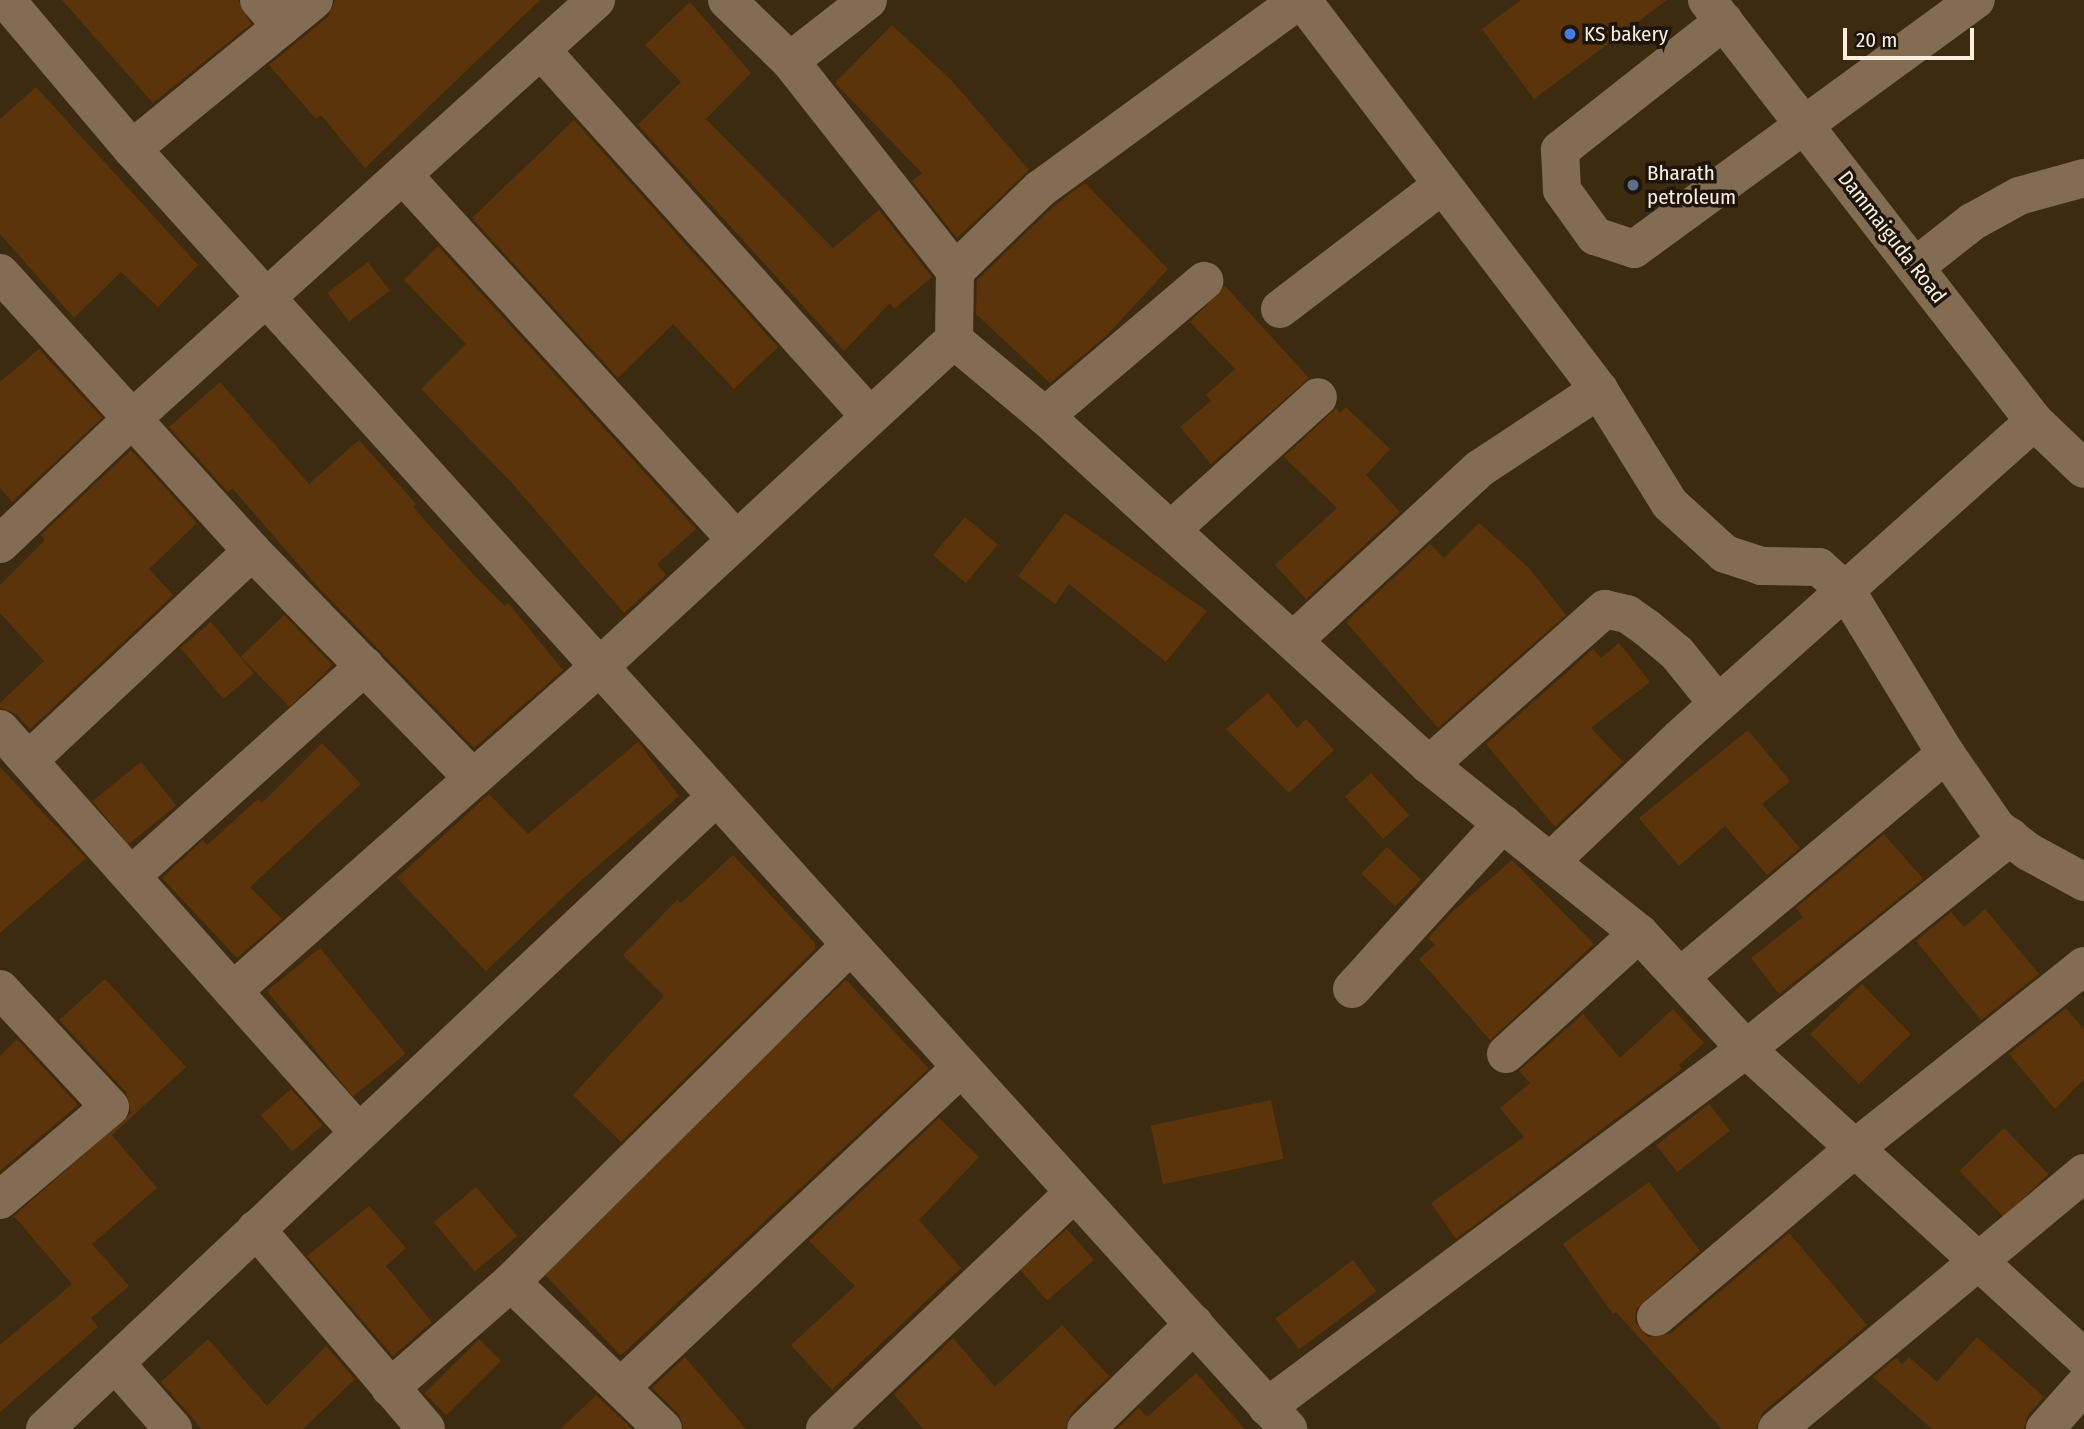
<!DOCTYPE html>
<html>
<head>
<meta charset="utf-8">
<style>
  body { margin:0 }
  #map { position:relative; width:2084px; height:1429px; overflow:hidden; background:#3d2b10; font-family:"Fira Sans Condensed",sans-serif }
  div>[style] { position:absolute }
  .building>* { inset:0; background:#5c340b; transform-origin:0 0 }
  .minor>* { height:38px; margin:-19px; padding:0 19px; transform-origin:19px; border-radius:19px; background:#836d52 }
  .dots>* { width:19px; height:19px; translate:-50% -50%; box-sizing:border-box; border:4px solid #1e150a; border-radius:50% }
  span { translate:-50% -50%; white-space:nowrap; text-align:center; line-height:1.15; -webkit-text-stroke:7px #1e150a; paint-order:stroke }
  .poi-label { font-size:21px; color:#fbefdf }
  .left { translate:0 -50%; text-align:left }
  .street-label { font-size:21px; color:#fbefdf }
  .scale { position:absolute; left:1843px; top:28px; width:131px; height:32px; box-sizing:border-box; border:4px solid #fbefdf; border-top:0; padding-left:9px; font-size:21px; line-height:24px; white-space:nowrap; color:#fbefdf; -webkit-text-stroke:5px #1e150a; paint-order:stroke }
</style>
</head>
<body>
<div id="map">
  <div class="building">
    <i style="clip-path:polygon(62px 0,238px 0,251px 24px,153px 103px)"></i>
    <i style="clip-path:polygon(335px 0,540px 0,365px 168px,321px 115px,316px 119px,269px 65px,328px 17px)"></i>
    <i style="clip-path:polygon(1521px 0,1667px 0,1534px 99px,1482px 29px)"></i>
    <i style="clip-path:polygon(690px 2px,751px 73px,706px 119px,833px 248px,879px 210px,932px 277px,894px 309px,890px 303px,844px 351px,638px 125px,681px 82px,645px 45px)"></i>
    <i style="clip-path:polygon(892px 25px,952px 81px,1029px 170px,957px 238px,912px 181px,922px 173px,835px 83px)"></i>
    <i style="clip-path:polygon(36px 87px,198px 265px,158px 307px,121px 272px,74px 318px,0 234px,0 119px)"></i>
    <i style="clip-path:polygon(574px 120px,778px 347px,734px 389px,673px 324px,618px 378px,472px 218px)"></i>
    <i style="clip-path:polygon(1085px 183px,1168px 269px,1107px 335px,1050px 383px,976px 314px,977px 280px,1054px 206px)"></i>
    <i style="clip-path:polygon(438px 246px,696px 529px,657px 564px,666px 575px,624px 613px,511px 482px,421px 389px,466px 344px,404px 280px)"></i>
    <i style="left:368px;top:262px;width:36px;height:51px;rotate:53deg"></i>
    <i style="clip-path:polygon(1225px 286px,1309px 378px,1211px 464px,1180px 427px,1211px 401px,1206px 395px,1235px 369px,1190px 322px)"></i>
    <i style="clip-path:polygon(39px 349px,102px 418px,12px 502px,0 488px,0 382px)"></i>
    <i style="clip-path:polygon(220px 382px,309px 484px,359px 440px,416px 504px,413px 507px,472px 573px,505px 606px,508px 603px,563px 670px,474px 748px,318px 587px,232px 488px,228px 492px,169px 427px)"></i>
    <i style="clip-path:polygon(1346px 407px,1390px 449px,1366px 475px,1400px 512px,1306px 599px,1275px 565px,1337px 508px,1284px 457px,1336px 408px,1340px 413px)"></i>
    <i style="clip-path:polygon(131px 450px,197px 523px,149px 569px,173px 595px,30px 729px,16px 714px,0 708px,0 703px,44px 661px,0 613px,0 585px,45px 540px,41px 535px)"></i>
    <i style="clip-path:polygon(1065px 513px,1207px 611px,1166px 662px,1069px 584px,1055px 604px,1018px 576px)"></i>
    <i style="left:965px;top:517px;width:43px;height:50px;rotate:40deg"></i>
    <i style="clip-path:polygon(1479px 523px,1529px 568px,1566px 615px,1438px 728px,1346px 622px,1430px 544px,1444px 558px)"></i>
    <i style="left:284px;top:615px;width:70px;height:60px;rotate:46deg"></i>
    <i style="left:211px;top:622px;width:67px;height:40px;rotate:50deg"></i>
    <i style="clip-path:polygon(1619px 643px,1650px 682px,1591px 728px,1623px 762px,1555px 827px,1486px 744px,1593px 649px,1601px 658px)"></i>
    <i style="clip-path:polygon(1268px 693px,1297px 728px,1306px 719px,1334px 750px,1289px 793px,1226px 729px)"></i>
    <i style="clip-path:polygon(1748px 730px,1790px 781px,1762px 804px,1800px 848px,1767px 875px,1725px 826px,1679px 866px,1639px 818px)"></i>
    <i style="clip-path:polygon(638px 742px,679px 796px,578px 883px,486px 971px,397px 878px,489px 794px,528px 834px)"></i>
    <i style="clip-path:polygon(322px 743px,361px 784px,250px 887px,282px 919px,237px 958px,162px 878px,203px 840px,207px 845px,258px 799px,262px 803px)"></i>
    <i style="left:141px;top:762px;width:56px;height:62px;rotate:51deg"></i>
    <i style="clip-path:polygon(0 767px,86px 858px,0 933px)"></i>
    <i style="left:1371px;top:773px;width:57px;height:35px;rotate:48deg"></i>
    <i style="clip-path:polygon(1884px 834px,1923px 879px,1779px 994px,1751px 958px,1803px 917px,1796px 908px)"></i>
    <i style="left:1387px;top:847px;width:47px;height:37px;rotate:44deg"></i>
    <i style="clip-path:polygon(733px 855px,815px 943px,815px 949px,621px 1142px,573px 1095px,664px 996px,623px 955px,677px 900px,681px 903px)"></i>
    <i style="clip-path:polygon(1512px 860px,1594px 944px,1490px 1040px,1419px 959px,1435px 945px,1428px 938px,1453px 911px)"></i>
    <i style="clip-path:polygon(1985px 909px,2039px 974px,1981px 1020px,1916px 941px,1951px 912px,1964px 927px)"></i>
    <i style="left:320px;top:948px;width:136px;height:68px;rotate:51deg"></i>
    <i style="clip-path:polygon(105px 979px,186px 1067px,112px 1135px,157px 1188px,92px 1244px,129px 1286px,91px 1318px,98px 1327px,0 1412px,0 1345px,72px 1284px,14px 1216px,131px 1113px,126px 1092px,59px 1020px)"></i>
    <i style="left:846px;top:980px;width:121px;height:421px;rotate:47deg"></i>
    <i style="left:1862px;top:984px;width:70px;height:72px;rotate:46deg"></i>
    <i style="clip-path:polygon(2066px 1008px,2084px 1029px,2084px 1079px,2055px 1109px,2009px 1054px)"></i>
    <i style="clip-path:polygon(1673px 1009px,1704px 1043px,1679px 1065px,1682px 1069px,1456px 1239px,1431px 1203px,1524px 1137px,1500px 1108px,1530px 1083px,1519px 1071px,1583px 1014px,1620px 1058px)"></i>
    <i style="clip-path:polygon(17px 1039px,78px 1105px,0 1171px,0 1056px)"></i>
    <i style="left:291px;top:1089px;width:48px;height:40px;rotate:49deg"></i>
    <i style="left:1271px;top:1100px;width:60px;height:123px;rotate:78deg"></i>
    <i style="left:1709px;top:1104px;width:34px;height:67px;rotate:52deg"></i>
    <i style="clip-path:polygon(939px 1118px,979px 1157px,919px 1220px,961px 1268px,832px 1390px,791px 1345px,855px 1286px,809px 1241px)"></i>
    <i style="left:2004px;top:1128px;width:64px;height:62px;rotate:46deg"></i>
    <i style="clip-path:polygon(1649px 1182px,1700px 1251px,1636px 1309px,1635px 1322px,1648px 1337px,1670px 1334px,1789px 1233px,1867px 1325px,1763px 1412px,1756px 1429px,1722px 1429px,1616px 1312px,1613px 1314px,1563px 1244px)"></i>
    <i style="left:476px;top:1187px;width:64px;height:55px;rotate:50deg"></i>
    <i style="clip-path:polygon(369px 1206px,406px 1248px,386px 1266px,432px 1322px,393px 1356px,307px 1256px)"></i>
    <i style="left:1067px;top:1229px;width:41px;height:62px;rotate:49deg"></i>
    <i style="left:1353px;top:1260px;width:39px;height:97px;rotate:53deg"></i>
    <i style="clip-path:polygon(1062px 1325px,1109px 1376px,1071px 1413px,1065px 1429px,923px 1429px,894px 1394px,953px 1338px,995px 1387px)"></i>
    <i style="clip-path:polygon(1977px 1337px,2044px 1397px,2028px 1415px,2024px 1429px,1932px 1429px,1873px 1377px,1896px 1358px,1902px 1364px,1909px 1357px,1937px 1382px)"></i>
    <i style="clip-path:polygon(208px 1339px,267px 1406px,326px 1346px,355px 1379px,303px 1429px,202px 1429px,161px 1382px)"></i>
    <i style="left:479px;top:1339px;width:31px;height:77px;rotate:45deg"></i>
    <i style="clip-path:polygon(685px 1357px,746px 1429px,684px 1429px,679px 1414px,652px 1388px)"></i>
    <i style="clip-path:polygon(1196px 1373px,1245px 1429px,1117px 1429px,1139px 1408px,1147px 1417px)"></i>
    <i style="clip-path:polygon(596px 1395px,632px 1429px,561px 1429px)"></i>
  </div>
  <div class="minor">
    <i style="left:6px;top:0;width:195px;rotate:49.8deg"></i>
    <i style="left:132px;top:149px;width:1725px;rotate:47.91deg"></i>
    <i style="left:259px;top:0;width:35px;rotate:49deg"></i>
    <i style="left:727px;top:0;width:88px;rotate:44.1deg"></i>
    <i style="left:790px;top:61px;width:267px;rotate:51.8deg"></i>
    <i style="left:1302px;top:0;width:490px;rotate:52.7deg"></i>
    <i style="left:1599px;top:390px;width:134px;rotate:58.1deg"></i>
    <i style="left:1670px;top:504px;width:74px;rotate:42.3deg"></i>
    <i style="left:1725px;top:554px;width:38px;rotate:18deg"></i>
    <i style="left:1761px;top:566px;width:58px;rotate:1deg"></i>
    <i style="left:1819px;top:567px;width:38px;rotate:42deg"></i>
    <i style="left:1847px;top:592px;width:190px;rotate:58.6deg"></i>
    <i style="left:1946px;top:754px;width:90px;rotate:55.4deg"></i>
    <i style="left:1997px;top:828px;width:40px;rotate:37deg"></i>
    <i style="left:2029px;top:852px;width:63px;rotate:28.6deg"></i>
    <i style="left:1707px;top:0;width:533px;rotate:52.16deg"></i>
    <i style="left:2034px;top:421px;width:69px;rotate:43.8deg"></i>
    <i style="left:1724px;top:21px;width:209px;rotate:141.8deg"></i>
    <i style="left:1560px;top:150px;width:40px;rotate:87.1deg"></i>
    <i style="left:1562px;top:190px;width:57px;rotate:54.3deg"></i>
    <i style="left:1595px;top:236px;width:41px;rotate:18.4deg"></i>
    <i style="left:1634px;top:249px;width:423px;rotate:-36.1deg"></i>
    <i style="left:541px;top:50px;width:491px;rotate:48.1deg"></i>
    <i style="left:790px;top:61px;width:99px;rotate:-38deg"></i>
    <i style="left:132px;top:149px;width:235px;rotate:-39.3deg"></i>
    <i style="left:403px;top:175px;width:494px;rotate:47.6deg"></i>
    <i style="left:1915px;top:267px;width:73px;rotate:-38.3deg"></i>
    <i style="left:1972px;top:222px;width:54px;rotate:-29deg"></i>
    <i style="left:2019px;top:196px;width:67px;rotate:-15.5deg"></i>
    <i style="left:0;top:273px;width:375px;rotate:47.8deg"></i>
    <i style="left:252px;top:551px;width:317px;rotate:45.8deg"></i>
    <i style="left:1280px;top:309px;width:204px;rotate:-37.4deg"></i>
    <i style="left:954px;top:340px;width:69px;rotate:-89.2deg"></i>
    <i style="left:955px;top:271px;width:118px;rotate:-44deg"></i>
    <i style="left:1040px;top:189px;width:321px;rotate:-36.1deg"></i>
    <i style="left:1045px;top:416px;width:209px;rotate:-40.3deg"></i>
    <i style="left:1171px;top:530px;width:198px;rotate:-42.1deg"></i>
    <i style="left:0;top:544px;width:183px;rotate:-43.5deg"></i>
    <i style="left:133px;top:418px;width:624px;rotate:-42.08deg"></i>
    <i style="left:1295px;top:639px;width:251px;rotate:-42.7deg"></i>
    <i style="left:1479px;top:469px;width:144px;rotate:-33.4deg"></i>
    <i style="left:0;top:729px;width:540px;rotate:48.38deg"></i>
    <i style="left:30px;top:759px;width:304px;rotate:-43.1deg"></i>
    <i style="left:1429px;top:765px;width:235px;rotate:-41.6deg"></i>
    <i style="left:1605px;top:609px;width:23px;rotate:13deg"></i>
    <i style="left:1627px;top:614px;width:24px;rotate:35deg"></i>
    <i style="left:1647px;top:628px;width:39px;rotate:40deg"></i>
    <i style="left:1677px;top:653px;width:65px;rotate:51.2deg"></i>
    <i style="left:1550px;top:862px;width:180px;rotate:-43.6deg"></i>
    <i style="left:1680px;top:738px;width:475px;rotate:-41.8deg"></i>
    <i style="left:132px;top:875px;width:313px;rotate:-41.9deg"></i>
    <i style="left:1681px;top:976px;width:346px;rotate:-40deg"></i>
    <i style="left:0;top:989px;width:161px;rotate:47deg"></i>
    <i style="left:110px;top:1107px;width:144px;rotate:139.8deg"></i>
    <i style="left:1352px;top:989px;width:224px;rotate:-47.7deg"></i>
    <i style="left:234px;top:990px;width:486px;rotate:-41.5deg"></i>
    <i style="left:598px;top:668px;width:484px;rotate:-42.7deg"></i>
    <i style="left:954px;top:340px;width:119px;rotate:39.9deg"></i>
    <i style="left:1045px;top:416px;width:519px;rotate:42.27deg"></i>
    <i style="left:1429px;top:765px;width:269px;rotate:38.7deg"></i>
    <i style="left:1639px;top:933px;width:158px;rotate:47.3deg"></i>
    <i style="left:1746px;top:1049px;width:458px;rotate:42.4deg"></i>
    <i style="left:1506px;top:1054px;width:180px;rotate:-42.3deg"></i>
    <i style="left:256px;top:1229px;width:262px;rotate:49.6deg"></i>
    <i style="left:1656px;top:1317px;width:260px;rotate:-40.3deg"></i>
    <i style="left:1854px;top:1149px;width:294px;rotate:-38.5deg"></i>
    <i style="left:115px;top:1363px;width:88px;rotate:48.7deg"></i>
    <i style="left:623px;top:1385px;width:463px;rotate:-43.2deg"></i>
    <i style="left:390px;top:1388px;width:161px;rotate:-41.2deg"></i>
    <i style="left:1267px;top:1407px;width:598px;rotate:-36.77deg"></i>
    <i style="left:1746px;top:1049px;width:339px;rotate:-38.8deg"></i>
    <i style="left:45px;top:1429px;width:922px;rotate:-43.29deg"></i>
    <i style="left:663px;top:1429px;width:211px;rotate:-136deg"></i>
    <i style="left:511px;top:1282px;width:478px;rotate:-44.8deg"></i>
    <i style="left:825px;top:1429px;width:343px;rotate:-43.5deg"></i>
    <i style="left:1086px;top:1429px;width:151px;rotate:-44.2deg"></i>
    <i style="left:1777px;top:1429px;width:400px;rotate:-39.8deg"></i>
    <i style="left:2045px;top:1429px;width:59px;rotate:-48.4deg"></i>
  </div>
  <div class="dots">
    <i style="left:1570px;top:34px;background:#3f7fe0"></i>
    <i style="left:1633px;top:185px;background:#5c6f8a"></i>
  </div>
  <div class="poi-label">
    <span class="left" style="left:1584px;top:34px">KS bakery</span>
    <span class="left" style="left:1647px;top:185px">Bharath<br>petroleum</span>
  </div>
  <div class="street-label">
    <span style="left:1892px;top:237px;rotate:52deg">Dammaiguda Road</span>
  </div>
  <div class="scale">20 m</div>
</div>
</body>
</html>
